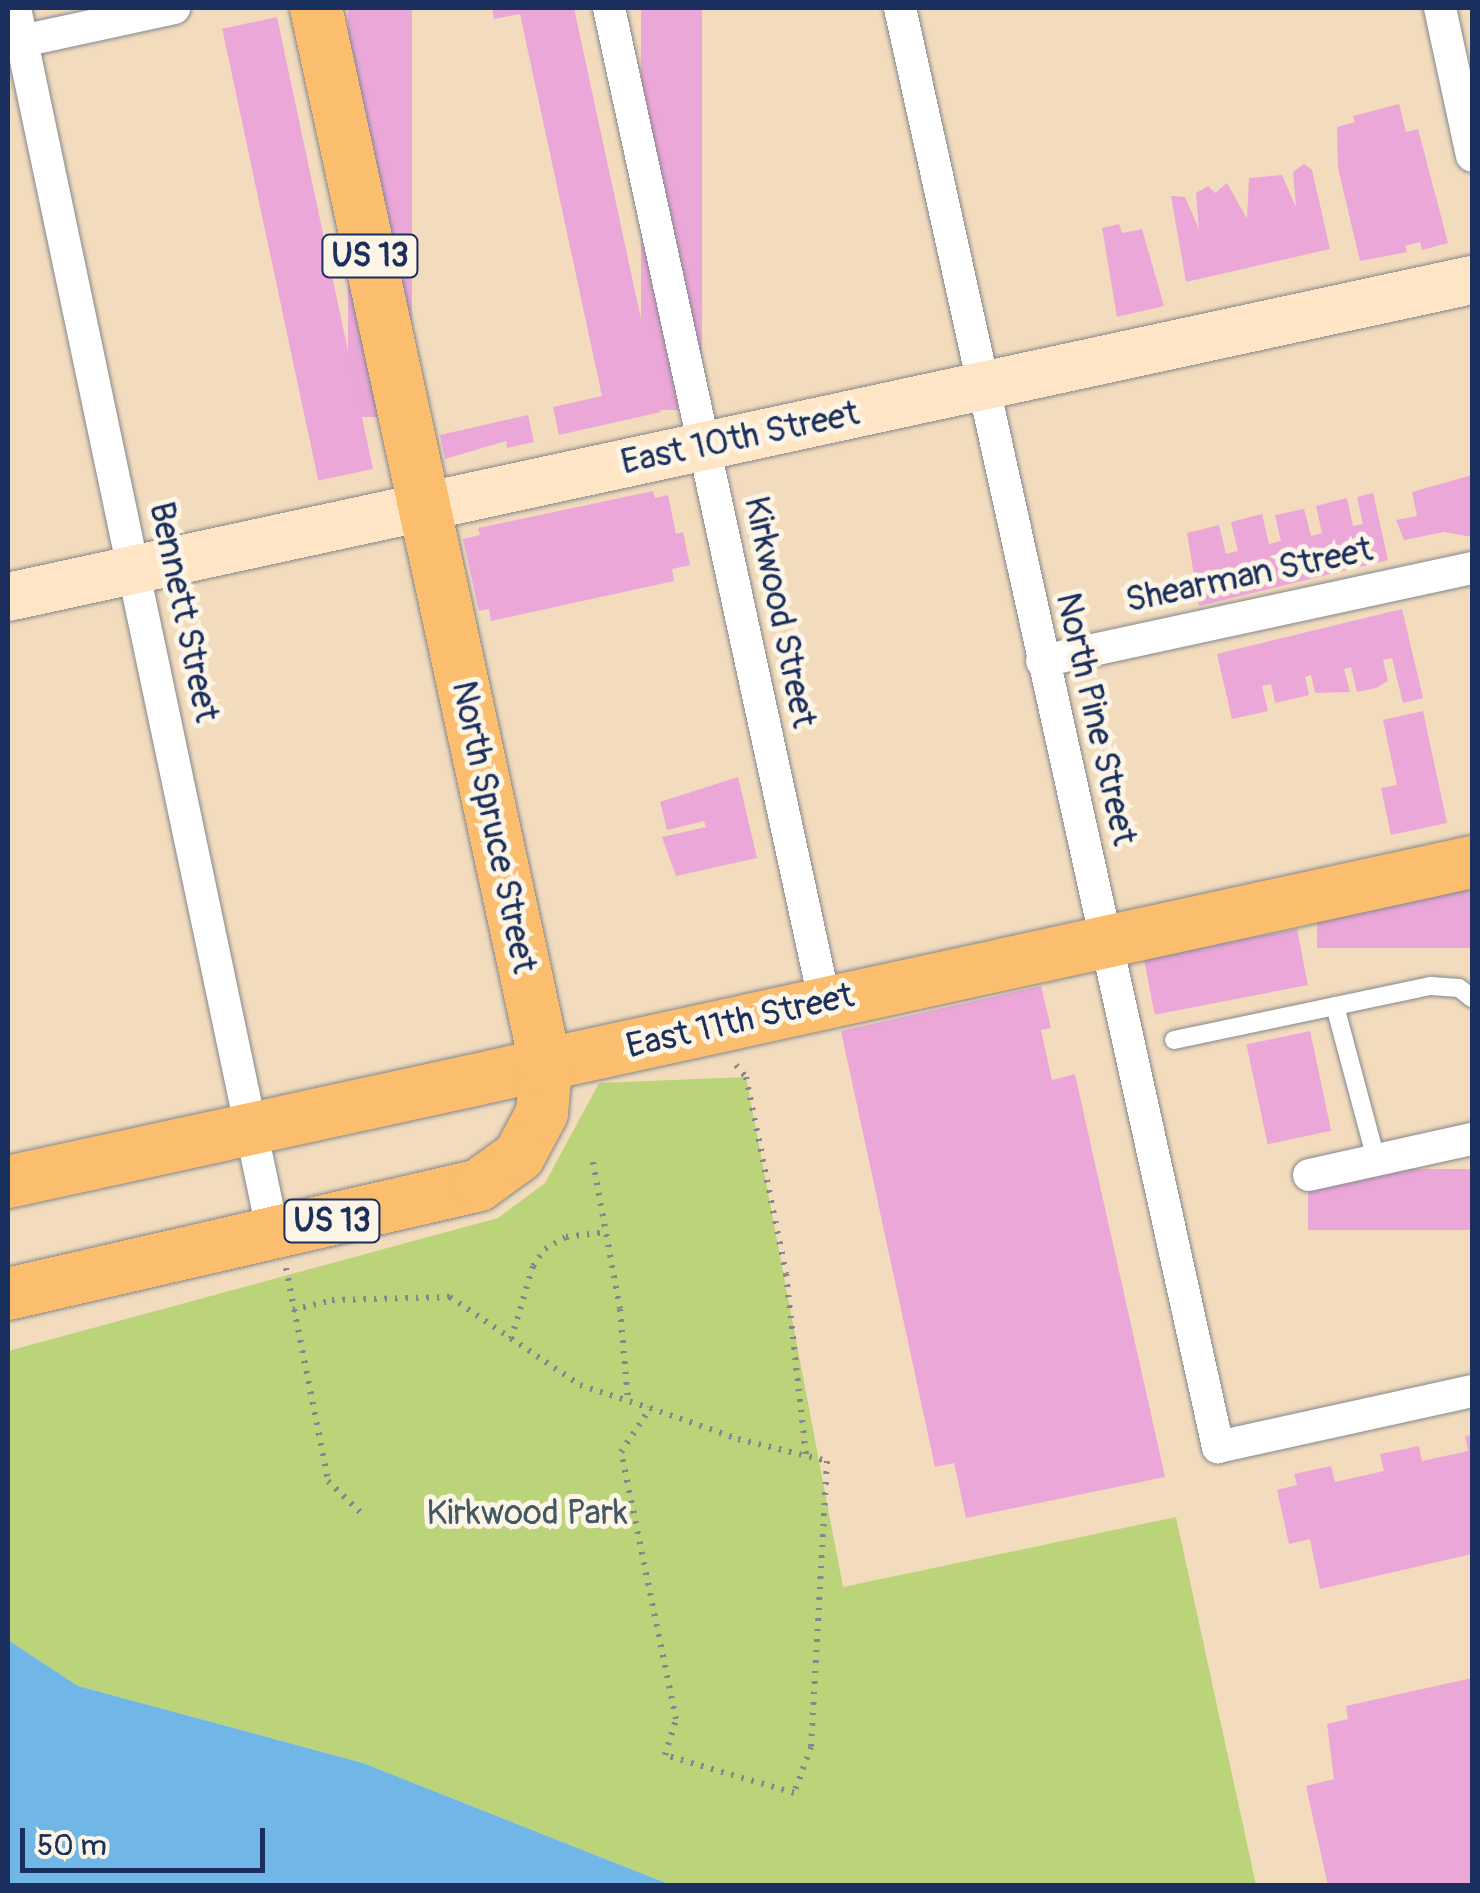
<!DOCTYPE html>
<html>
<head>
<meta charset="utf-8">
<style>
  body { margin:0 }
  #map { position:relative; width:1480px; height:1893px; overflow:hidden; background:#f2dcbd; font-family:Pangolin,sans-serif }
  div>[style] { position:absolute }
  .green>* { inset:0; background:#bcd479 }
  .water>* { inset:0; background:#70b6e7 }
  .building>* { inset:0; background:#eba7d8; transform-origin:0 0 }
  .path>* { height:6px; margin-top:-3px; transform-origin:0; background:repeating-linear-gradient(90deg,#86868e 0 2.5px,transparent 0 10.5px) }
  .roads { filter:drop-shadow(0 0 2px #86868e) drop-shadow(0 0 2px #86868e) }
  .lane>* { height:18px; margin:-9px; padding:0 9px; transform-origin:9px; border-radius:9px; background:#fff }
  .street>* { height:32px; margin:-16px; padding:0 16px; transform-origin:16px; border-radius:16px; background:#fff }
  .secondary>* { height:48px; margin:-24px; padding:0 24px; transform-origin:24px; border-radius:24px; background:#fde5c5 }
  .primary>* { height:52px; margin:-26px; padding:0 26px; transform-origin:26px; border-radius:26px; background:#fabe6e }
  span { translate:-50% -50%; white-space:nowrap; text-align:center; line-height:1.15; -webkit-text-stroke:10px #fcf5e5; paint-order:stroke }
  .shield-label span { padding:2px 8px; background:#fcf5e5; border:2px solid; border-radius:8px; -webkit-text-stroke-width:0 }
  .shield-label { font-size:32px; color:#1b2f5e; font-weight:700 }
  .street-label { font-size:35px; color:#1b2f5e }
  .park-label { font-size:35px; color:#435865 }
  .frame { position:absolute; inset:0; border:10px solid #1b2f5e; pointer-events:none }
  .scale { position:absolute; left:20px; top:1828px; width:245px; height:45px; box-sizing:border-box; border:5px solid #1b2f5e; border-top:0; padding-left:12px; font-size:30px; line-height:35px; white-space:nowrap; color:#1b2f5e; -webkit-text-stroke:8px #fcf5e5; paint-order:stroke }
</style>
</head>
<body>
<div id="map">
  <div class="green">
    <i style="clip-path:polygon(746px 1077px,843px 1587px,1176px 1517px,1256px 1885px,671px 1885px,363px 1763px,78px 1686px,8px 1640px,8px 1351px,498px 1218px,545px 1183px,599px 1083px)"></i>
  </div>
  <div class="water">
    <i style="clip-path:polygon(8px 1640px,78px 1686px,363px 1763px,671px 1885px,8px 1885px)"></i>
  </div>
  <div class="building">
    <i style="left:348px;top:8px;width:64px;height:409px"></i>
    <i style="clip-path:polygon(492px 8px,574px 8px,661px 412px,559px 435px,553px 407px,602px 396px,520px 14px,494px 19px)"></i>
    <i style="left:641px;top:8px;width:61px;height:402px"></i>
    <i style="left:277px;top:17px;width:462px;height:56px;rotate:78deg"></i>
    <i style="clip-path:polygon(1399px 104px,1406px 132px,1418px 129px,1448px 243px,1422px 250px,1420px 242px,1405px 246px,1407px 252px,1360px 261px,1338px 168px,1337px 127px,1355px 122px,1353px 116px)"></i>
    <i style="clip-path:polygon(1304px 164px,1312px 170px,1330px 249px,1186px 282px,1171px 196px,1185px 197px,1199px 229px,1196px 193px,1208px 186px,1215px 193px,1227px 183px,1247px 219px,1249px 178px,1282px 175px,1296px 207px,1293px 172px)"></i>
    <i style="clip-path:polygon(1119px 224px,1122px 233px,1142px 229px,1164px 306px,1117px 317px,1102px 228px)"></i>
    <i style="clip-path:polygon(528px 415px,534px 442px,507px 448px,506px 441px,445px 459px,440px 435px)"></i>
    <i style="clip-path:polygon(1472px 475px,1472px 537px,1444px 532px,1404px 540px,1396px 520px,1417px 516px,1412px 492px)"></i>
    <i style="clip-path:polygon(653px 491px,655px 498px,668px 495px,676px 534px,683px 532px,690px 565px,672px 569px,674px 581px,491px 621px,489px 609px,479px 611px,463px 539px,480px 535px,478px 528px)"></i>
    <i style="clip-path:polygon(1373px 493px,1388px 560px,1199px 606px,1187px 533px,1219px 525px,1226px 554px,1238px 551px,1231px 522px,1262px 514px,1269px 544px,1281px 541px,1275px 515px,1304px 509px,1311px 536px,1322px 533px,1316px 506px,1347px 498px,1353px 526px,1363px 524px,1357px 497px)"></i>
    <i style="clip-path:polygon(1402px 609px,1423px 698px,1403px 703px,1392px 658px,1383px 660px,1388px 681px,1376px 688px,1357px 692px,1351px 667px,1344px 669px,1350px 692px,1315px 693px,1311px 675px,1305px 677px,1309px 695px,1275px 703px,1271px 684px,1262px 686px,1268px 711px,1232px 719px,1217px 654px)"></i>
    <i style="clip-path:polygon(1423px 711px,1447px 823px,1391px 835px,1381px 788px,1397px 785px,1383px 720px)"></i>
    <i style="clip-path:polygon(738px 777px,757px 858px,676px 876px,662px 837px,706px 827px,704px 821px,667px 830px,660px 802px)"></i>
    <i style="left:1472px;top:889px;width:59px;height:155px;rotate:90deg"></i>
    <i style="left:1297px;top:929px;width:57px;height:156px;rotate:79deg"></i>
    <i style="clip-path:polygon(1041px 986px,1051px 1028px,1041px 1030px,1052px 1080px,1075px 1074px,1165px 1477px,966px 1518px,954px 1463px,935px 1467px,841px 1031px)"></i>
    <i style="left:1310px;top:1031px;width:102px;height:65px;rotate:78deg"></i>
    <i style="left:1472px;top:1169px;width:61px;height:164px;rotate:90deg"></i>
    <i style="clip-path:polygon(1472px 1435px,1472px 1554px,1320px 1589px,1310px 1539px,1289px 1544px,1277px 1490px,1297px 1485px,1294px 1474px,1331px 1466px,1335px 1482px,1384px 1471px,1380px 1454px,1419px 1446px,1422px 1461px,1468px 1451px,1465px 1436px)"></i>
    <i style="clip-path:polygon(1472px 1678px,1472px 1886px,1328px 1886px,1306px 1786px,1334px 1779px,1327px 1724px,1348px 1719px,1346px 1706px)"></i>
  </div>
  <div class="path">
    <i style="left:736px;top:1065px;width:16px;rotate:50deg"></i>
    <i style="left:746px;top:1077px;width:201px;rotate:78.5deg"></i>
    <i style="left:786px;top:1274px;width:182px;rotate:83.7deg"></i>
    <i style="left:593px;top:1162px;width:149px;rotate:79.6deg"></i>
    <i style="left:620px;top:1309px;width:92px;rotate:85deg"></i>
    <i style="left:286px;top:1268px;width:217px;rotate:78.8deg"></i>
    <i style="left:328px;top:1481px;width:46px;rotate:44.1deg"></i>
    <i style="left:293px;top:1310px;width:40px;rotate:-14.4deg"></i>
    <i style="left:332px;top:1300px;width:118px;rotate:-1.5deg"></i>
    <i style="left:450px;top:1297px;width:157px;rotate:34.1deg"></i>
    <i style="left:580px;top:1385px;width:74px;rotate:18.2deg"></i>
    <i style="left:650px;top:1408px;width:93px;rotate:19.4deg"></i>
    <i style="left:738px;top:1439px;width:92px;rotate:13.9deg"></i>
    <i style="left:827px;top:1461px;width:286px;rotate:93.2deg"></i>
    <i style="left:811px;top:1747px;width:49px;rotate:110.3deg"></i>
    <i style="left:794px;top:1793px;width:134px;rotate:-163.6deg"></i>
    <i style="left:665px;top:1755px;width:38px;rotate:-73deg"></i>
    <i style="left:676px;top:1719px;width:273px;rotate:-101.6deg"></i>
    <i style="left:621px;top:1452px;width:53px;rotate:-56.6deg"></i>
    <i style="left:511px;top:1339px;width:76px;rotate:-73.2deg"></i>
    <i style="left:533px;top:1266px;width:21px;rotate:-55deg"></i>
    <i style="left:545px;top:1249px;width:24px;rotate:-30deg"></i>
    <i style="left:566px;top:1237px;width:41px;rotate:-7deg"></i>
  </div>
  <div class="roads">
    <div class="lane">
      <i style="left:1335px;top:1006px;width:158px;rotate:75deg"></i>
      <i style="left:1174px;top:1040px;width:263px;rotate:-11.9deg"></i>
      <i style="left:1431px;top:986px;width:28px;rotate:4deg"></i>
      <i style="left:1459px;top:988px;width:16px;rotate:38deg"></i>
    </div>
    <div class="street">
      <i style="left:15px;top:8px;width:1252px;rotate:78.11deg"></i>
      <i style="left:609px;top:8px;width:1014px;rotate:77.76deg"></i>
      <i style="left:900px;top:8px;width:1474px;rotate:77.54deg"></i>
      <i style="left:1218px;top:1447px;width:260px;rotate:-12.4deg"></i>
      <i style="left:1440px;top:8px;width:151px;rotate:77.8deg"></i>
      <i style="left:8px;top:44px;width:170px;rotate:-12.2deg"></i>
      <i style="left:1042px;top:661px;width:440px;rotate:-12.2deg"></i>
      <i style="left:1309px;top:1175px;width:167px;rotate:-12.5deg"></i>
    </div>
    <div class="secondary">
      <i style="left:8px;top:597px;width:1498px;rotate:-12.22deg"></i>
    </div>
    <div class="primary">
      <i style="left:8px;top:1182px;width:1499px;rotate:-12.33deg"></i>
      <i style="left:8px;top:1294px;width:483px;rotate:-13deg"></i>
      <i style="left:479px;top:1185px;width:49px;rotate:-35.9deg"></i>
      <i style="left:519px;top:1156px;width:49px;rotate:-61.9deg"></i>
      <i style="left:542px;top:1113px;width:46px;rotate:-85deg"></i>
      <i style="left:546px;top:1067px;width:1084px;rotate:-102.25deg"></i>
    </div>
  </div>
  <div class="shield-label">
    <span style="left:370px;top:256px">US 13</span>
    <span style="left:332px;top:1221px">US 13</span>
  </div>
  <div class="street-label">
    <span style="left:740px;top:438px;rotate:-12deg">East 10th Street</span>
    <span style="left:1249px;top:575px;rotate:-12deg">Shearman Street</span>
    <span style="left:184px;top:612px;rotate:78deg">Bennett Street</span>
    <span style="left:780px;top:612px;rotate:78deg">Kirkwood Street</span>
    <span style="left:1096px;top:719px;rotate:77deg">North Pine Street</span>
    <span style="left:494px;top:827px;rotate:78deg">North Spruce Street</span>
    <span style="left:740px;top:1021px;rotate:-13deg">East 11th Street</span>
  </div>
  <div class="park-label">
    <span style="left:527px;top:1513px">Kirkwood Park</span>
  </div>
  <div class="frame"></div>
  <div class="scale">50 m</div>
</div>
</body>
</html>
